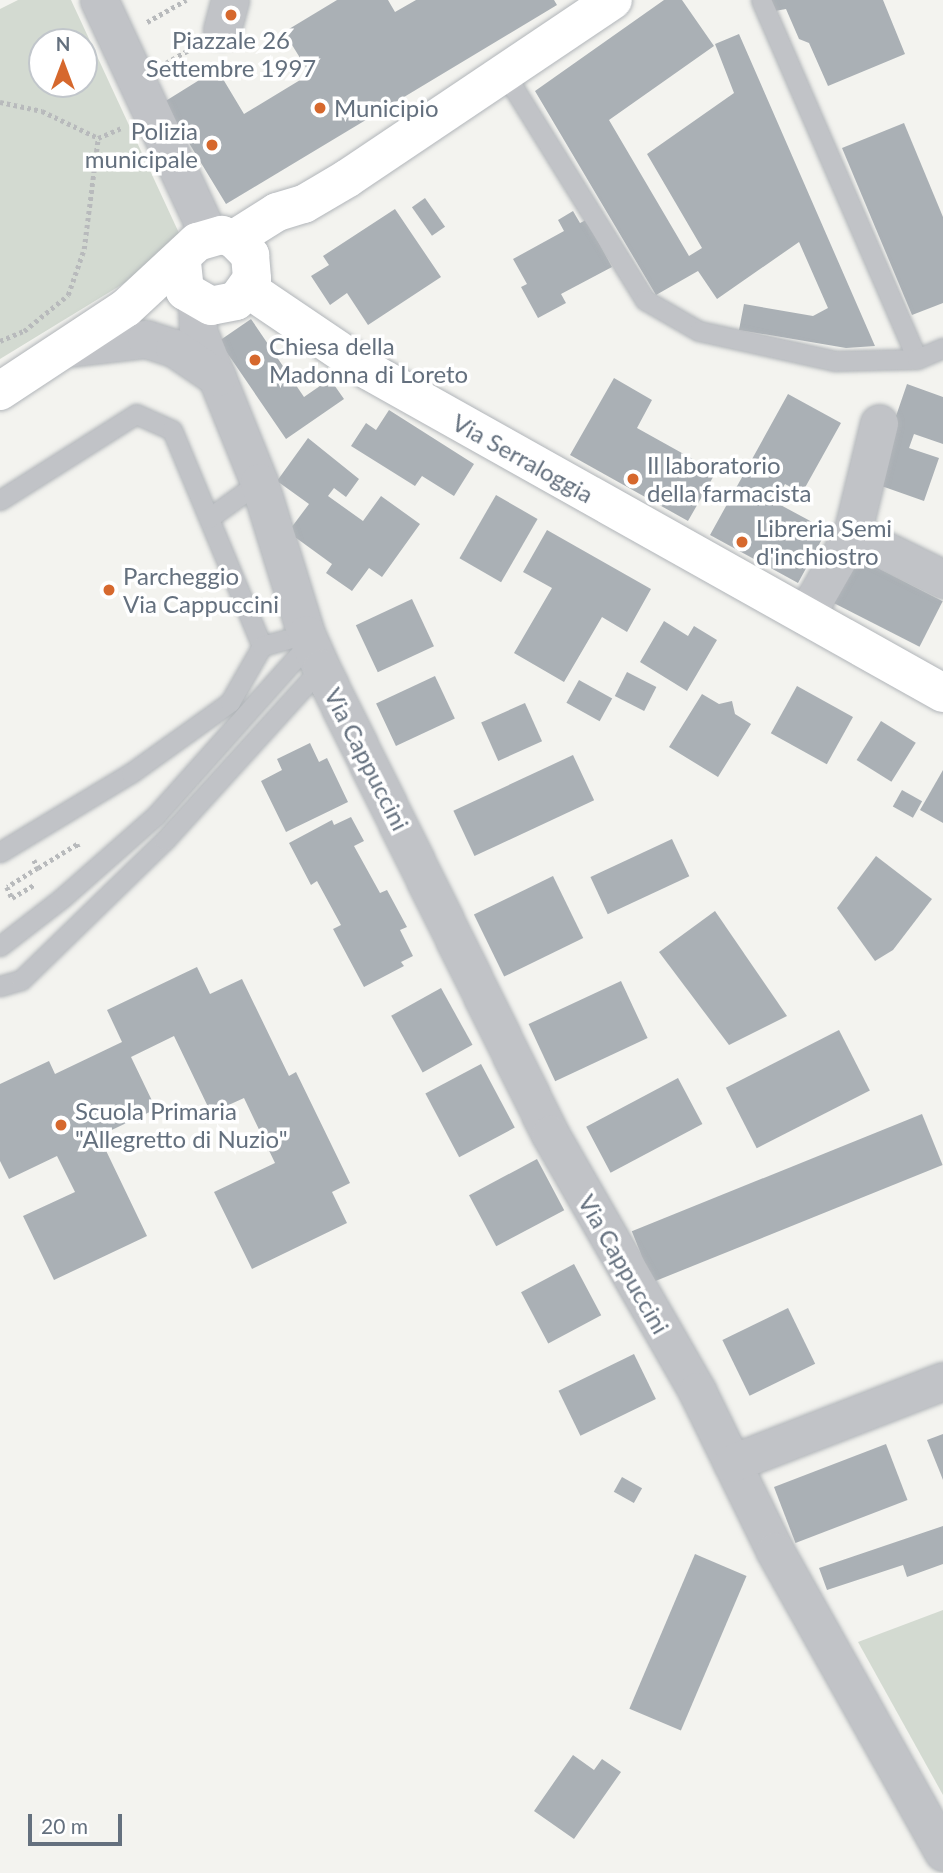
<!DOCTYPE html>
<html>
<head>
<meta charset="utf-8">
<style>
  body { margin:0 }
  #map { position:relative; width:943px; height:1873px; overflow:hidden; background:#f3f3ef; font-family:Lato,sans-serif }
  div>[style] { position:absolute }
  .green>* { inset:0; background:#d3dad1 }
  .building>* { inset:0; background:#aab0b5; transform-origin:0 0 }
  .path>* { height:4.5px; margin-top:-2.25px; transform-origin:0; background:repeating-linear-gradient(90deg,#b8babc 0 3.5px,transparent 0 7px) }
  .roads { filter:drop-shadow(0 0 2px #b1b5b9) drop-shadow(0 0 2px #b1b5b9) }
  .lane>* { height:19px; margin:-9.5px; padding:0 9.5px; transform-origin:9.5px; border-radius:9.5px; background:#c1c3c7 }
  .street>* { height:37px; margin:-18.5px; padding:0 18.5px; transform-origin:18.5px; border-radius:18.5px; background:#c1c3c7 }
  .secondary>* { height:38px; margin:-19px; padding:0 19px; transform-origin:19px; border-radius:19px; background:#fff }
  .dots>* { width:19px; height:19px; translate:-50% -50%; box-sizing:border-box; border:4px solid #fff; border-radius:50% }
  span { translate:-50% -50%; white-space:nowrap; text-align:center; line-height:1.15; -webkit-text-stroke:7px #fff; paint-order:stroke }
  .poi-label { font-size:24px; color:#64707e }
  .left { translate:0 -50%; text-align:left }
  .right { translate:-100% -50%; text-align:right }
  .street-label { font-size:24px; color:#64707e }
  .north { position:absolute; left:28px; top:28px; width:70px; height:70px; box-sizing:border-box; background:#fff; border:2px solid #c1c6cb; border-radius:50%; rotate:0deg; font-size:19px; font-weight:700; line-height:28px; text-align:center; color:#64707e }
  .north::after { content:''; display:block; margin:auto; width:24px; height:32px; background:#d6682d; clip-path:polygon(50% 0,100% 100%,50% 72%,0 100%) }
  .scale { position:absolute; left:28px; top:1814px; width:94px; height:32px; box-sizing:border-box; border:4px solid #64707e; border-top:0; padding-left:9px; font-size:21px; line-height:24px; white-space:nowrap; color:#64707e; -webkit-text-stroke:5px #fff; paint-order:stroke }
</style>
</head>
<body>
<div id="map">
  <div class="green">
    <i style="clip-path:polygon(evenodd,18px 0,71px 0,185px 246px,0 359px,0 9px,18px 0,42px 42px,84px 42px,84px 84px,42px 84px,42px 42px)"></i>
    <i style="clip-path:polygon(943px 1610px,943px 1795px,858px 1642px)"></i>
  </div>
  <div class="building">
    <i style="clip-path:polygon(337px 0,388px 0,395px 12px,416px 0,554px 0,557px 5px,226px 204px,164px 102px,217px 69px,244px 114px,310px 74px,284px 32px)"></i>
    <i style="clip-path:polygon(664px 0,682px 0,714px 46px,609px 120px,689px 256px,702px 248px,647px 154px,734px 93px,715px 44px,739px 34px,875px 346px,846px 348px,739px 330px,744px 304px,813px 316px,828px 308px,799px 242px,717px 299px,698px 271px,656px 295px,535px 91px)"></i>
    <i style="clip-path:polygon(770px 0,883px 0,905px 54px,828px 86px,809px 43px,799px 39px,786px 9px,775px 11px)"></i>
    <i style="clip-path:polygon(904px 123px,943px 217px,943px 303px,912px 315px,842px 148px)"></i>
    <i style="left:425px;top:198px;width:35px;height:16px;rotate:55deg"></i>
    <i style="clip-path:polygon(395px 209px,441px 277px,368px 325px,347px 293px,330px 305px,311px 276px,329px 265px,323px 256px)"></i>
    <i style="clip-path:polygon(573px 211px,580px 223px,586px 220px,612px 267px,561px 294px,566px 303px,538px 318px,521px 287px,527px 284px,513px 259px,564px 231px,558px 220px)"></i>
    <i style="clip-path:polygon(251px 319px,304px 397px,330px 379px,344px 399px,286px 439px,219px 341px)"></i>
    <i style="clip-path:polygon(614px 378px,652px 400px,637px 428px,716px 472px,688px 521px,570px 455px)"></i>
    <i style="clip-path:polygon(907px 384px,943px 397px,943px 444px,914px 434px,909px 448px,939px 458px,924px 501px,873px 483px)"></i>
    <i style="clip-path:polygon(788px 394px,841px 423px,802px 493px,785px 484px,775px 502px,827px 530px,798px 583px,710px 535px)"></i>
    <i style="clip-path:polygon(389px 410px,474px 464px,454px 496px,422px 476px,415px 486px,351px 446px,366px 423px,376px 430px)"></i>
    <i style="clip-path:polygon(308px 438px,359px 479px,346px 497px,334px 488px,328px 496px,363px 521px,381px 496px,420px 524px,382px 577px,369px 568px,352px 591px,326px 573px,332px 564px,288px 532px,309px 504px,277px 481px)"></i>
    <i style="left:496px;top:495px;width:48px;height:73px;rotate:30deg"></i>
    <i style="clip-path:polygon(547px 530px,651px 589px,627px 632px,602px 617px,564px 682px,514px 653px,552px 588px,523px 572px)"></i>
    <i style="left:850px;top:554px;width:104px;height:51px;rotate:27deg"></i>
    <i style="left:412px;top:599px;width:52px;height:62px;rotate:65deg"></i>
    <i style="clip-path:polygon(664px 621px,688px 636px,694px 626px,717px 640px,687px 691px,640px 662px)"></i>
    <i style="left:627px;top:672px;width:33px;height:27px;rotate:27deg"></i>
    <i style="left:435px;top:676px;width:47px;height:65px;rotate:65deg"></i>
    <i style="left:579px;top:680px;width:38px;height:26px;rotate:29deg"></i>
    <i style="left:797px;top:686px;width:64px;height:54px;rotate:29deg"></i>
    <i style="clip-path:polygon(702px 694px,719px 704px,732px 701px,735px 714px,751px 724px,718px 777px,669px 747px)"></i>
    <i style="left:525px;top:703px;width:42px;height:48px;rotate:66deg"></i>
    <i style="left:881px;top:721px;width:41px;height:46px;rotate:32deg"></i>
    <i style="clip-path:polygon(310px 743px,319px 762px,327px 758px,348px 802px,286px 832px,261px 781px,282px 770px,277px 759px)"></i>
    <i style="left:573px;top:755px;width:50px;height:132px;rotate:65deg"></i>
    <i style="clip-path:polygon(943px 770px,943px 823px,920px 810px)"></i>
    <i style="left:902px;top:790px;width:23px;height:19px;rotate:29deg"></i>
    <i style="clip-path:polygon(351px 817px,364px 841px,354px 846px,380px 893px,387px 890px,407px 927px,400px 930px,413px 956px,401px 962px,404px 966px,364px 987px,333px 929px,341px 925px,317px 881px,311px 885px,289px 843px,332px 820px,334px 825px)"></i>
    <i style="left:672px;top:839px;width:41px;height:90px;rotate:65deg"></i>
    <i style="clip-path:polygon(876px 856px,932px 899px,893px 950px,875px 961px,837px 908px)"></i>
    <i style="left:553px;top:876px;width:69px;height:88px;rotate:64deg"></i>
    <i style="clip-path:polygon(715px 911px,787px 1016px,729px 1045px,659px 952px)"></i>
    <i style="clip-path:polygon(197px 967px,210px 994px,242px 979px,289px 1076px,296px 1072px,350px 1183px,332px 1192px,347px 1223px,252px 1269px,214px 1192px,275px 1163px,244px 1098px,211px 1113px,174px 1036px,131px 1057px,156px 1109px,99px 1136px,147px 1236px,54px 1280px,23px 1216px,75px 1192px,57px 1156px,9px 1179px,0 1161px,0 1084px,49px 1061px,55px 1074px,122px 1042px,107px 1010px)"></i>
    <i style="left:621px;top:981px;width:63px;height:102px;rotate:65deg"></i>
    <i style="left:441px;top:988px;width:65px;height:57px;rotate:61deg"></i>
    <i style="left:839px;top:1030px;width:68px;height:127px;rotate:63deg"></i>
    <i style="left:481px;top:1064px;width:72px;height:63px;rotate:62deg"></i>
    <i style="left:678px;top:1078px;width:52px;height:104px;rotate:62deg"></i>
    <i style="left:922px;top:1114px;width:55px;height:313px;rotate:68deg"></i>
    <i style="left:537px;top:1159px;width:58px;height:77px;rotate:62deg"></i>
    <i style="left:574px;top:1264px;width:58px;height:60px;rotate:62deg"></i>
    <i style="left:788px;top:1308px;width:62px;height:73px;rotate:64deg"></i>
    <i style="left:634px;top:1354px;width:50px;height:84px;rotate:64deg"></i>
    <i style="clip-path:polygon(943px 1434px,943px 1480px,927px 1440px)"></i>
    <i style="left:886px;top:1444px;width:60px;height:120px;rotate:69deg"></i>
    <i style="left:622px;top:1477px;width:23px;height:17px;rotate:29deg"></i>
    <i style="clip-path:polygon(943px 1526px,943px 1564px,907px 1577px,903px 1565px,827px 1590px,819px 1568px)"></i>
    <i style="left:695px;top:1554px;width:56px;height:168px;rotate:23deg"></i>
    <i style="clip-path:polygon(573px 1755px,594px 1770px,602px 1759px,621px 1772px,574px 1839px,534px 1811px)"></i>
  </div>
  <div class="path">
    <i style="left:147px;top:22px;width:45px;rotate:-29.4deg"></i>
    <i style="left:166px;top:63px;width:34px;rotate:-30deg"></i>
    <i style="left:0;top:102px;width:43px;rotate:12.1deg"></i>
    <i style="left:42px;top:111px;width:62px;rotate:25.7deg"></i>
    <i style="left:98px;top:138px;width:26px;rotate:-23deg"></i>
    <i style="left:0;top:341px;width:26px;rotate:-23deg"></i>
    <i style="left:24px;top:331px;width:57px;rotate:-39.3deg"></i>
    <i style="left:68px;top:295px;width:49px;rotate:-70.8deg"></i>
    <i style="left:84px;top:249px;width:112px;rotate:-82.8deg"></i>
    <i style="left:34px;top:860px;width:9px;rotate:63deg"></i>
    <i style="left:38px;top:868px;width:36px;rotate:148deg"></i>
    <i style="left:7px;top:887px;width:12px;rotate:66deg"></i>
    <i style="left:12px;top:898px;width:26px;rotate:-31deg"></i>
    <i style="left:38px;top:868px;width:46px;rotate:-31.6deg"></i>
    <i style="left:77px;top:844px;width:5px;rotate:68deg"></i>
  </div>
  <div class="roads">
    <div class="lane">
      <i style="left:761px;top:0;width:391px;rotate:66.5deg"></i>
      <i style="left:505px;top:74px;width:266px;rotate:58.2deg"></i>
      <i style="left:645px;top:300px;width:62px;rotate:29.9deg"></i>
      <i style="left:699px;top:331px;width:139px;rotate:12.4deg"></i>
      <i style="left:835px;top:361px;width:82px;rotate:-1.4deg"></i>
      <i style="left:917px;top:359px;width:28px;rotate:-23deg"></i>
      <i style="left:0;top:500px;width:161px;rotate:-32.3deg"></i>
      <i style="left:136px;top:414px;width:39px;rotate:24deg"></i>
      <i style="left:172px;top:430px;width:234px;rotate:67.4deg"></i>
      <i style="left:209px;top:518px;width:62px;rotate:-35.8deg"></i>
      <i style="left:0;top:852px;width:153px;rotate:-31.1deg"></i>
      <i style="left:131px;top:773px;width:122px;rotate:-35.6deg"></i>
      <i style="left:230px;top:702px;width:64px;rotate:-60.3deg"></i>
      <i style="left:262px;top:646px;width:46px;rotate:-15.3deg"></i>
      <i style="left:0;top:946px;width:78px;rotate:-37.7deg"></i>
      <i style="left:62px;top:898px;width:125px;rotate:-41.4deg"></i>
      <i style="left:156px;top:815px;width:230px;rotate:-48.3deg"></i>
      <i style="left:0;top:986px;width:22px;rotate:-16deg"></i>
      <i style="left:21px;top:980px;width:201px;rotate:-44.2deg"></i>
      <i style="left:165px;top:840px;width:232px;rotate:-47.8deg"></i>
    </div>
    <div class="street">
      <i style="left:99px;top:0;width:260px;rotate:65deg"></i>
      <i style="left:222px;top:30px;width:31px;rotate:-75deg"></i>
      <i style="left:197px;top:302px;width:29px;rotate:88deg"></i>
      <i style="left:198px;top:331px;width:163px;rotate:68deg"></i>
      <i style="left:259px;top:482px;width:159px;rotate:72.8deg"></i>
      <i style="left:306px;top:634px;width:37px;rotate:66deg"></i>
      <i style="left:321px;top:668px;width:519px;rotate:63.83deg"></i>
      <i style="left:550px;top:1134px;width:296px;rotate:60.2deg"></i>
      <i style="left:697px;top:1391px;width:178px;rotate:64deg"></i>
      <i style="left:775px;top:1551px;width:345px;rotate:60.8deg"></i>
      <i style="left:67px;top:348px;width:80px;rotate:-6.5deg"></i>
      <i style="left:146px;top:339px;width:29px;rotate:18deg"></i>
      <i style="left:174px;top:348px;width:52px;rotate:34deg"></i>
      <i style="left:852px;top:534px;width:102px;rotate:26.3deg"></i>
      <i style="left:805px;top:616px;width:95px;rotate:-60.2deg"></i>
      <i style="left:852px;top:534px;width:114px;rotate:-76.3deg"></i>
      <i style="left:732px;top:1463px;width:226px;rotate:-21.2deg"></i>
    </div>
    <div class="secondary">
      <i style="left:234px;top:239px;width:51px;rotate:-32.1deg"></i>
      <i style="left:277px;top:212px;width:28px;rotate:-17deg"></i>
      <i style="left:304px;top:204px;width:51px;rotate:-30.6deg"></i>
      <i style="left:348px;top:178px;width:319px;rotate:-33.9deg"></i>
      <i style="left:248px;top:289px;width:146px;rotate:34.1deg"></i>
      <i style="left:369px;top:371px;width:658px;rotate:29.29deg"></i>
      <i style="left:0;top:391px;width:151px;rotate:-33.4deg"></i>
      <i style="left:126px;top:308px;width:97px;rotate:-42.9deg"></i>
      <i style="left:197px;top:242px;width:26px;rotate:-16deg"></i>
      <i style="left:222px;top:235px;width:13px;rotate:18deg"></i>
      <i style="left:234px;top:239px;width:23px;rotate:45deg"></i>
      <i style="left:250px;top:255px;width:24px;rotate:85deg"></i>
      <i style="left:252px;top:279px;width:27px;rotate:126deg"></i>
      <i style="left:236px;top:301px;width:25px;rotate:169deg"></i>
      <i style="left:211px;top:306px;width:30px;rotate:-150deg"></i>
      <i style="left:185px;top:291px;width:31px;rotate:-96deg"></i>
    </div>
  </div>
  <div class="dots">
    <i style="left:231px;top:15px;background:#d6682d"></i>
    <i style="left:320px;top:108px;background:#d6682d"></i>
    <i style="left:212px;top:145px;background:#d6682d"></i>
    <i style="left:255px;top:360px;background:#d6682d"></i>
    <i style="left:633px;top:479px;background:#d6682d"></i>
    <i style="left:742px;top:542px;background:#d6682d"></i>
    <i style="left:109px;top:590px;background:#d6682d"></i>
    <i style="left:61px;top:1125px;background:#d6682d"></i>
  </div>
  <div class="poi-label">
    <span style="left:231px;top:54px">Piazzale 26<br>Settembre 1997</span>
    <span class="left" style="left:334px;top:108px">Municipio</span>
    <span class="right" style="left:198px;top:145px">Polizia<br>municipale</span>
    <span class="left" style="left:269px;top:360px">Chiesa della<br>Madonna di Loreto</span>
    <span class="left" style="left:647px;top:479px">Il laboratorio<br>della farmacista</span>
    <span class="left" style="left:756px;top:542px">Libreria Semi<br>d'inchiostro</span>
    <span class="left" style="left:123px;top:590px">Parcheggio<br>Via Cappuccini</span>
    <span class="left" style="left:75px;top:1125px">Scuola Primaria<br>"Allegretto di Nuzio"</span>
  </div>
  <div class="street-label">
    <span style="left:523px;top:458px;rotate:29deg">Via Serraloggia</span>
    <span style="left:367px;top:759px;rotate:63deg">Via Cappuccini</span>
    <span style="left:624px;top:1264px;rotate:60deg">Via Cappuccini</span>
  </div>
  <div class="north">N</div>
  <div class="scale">20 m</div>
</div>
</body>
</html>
